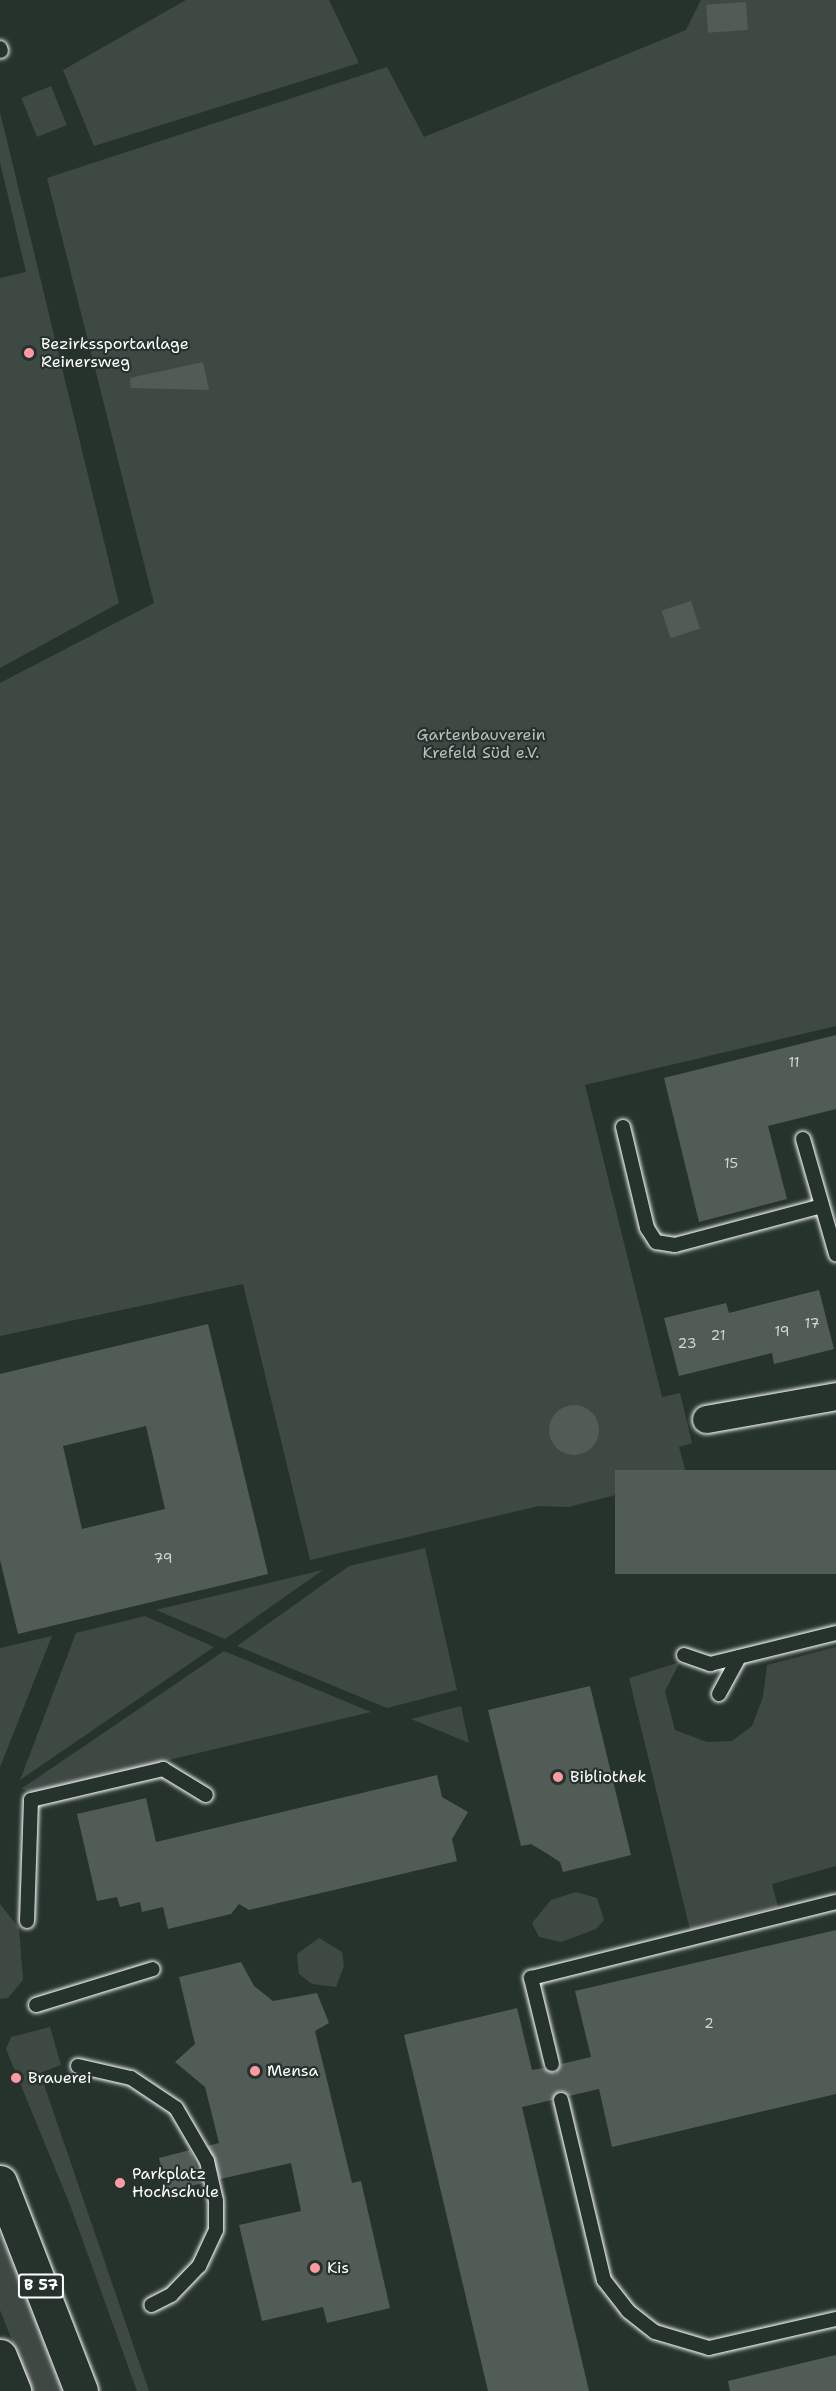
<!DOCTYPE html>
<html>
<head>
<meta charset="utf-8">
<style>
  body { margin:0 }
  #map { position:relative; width:836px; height:2391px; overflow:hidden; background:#26332d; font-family:"Shantell Sans",sans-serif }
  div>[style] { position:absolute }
  .green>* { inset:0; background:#3e4944; transform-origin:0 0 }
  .building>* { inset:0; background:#515c57; transform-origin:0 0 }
  .round { border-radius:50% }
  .roads { filter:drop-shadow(0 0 2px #fff) drop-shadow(0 0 2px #fff) }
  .service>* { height:14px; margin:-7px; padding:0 7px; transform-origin:7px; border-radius:7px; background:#26332d }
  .minor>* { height:27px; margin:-13.5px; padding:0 13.5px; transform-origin:13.5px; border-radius:13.5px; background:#26332d }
  .primary>* { height:33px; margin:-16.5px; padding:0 16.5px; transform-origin:16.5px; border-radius:16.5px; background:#26332d }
  .dots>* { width:16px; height:16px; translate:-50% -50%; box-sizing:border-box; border:3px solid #26332d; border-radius:50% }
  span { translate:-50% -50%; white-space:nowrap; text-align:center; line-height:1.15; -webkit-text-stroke:4.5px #26332d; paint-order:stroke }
  .number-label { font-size:14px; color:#d4d6d5 }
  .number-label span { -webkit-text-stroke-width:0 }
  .shield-label span { padding:2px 4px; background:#26332d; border:2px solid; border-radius:4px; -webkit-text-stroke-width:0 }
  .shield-label { font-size:15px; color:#fff; font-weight:700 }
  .poi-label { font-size:16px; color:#fff }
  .left { translate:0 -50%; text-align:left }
  .park-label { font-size:16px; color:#bbbfbe }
</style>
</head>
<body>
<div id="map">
  <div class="green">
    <i style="clip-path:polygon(186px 0,329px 0,359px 63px,94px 146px,63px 70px)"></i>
    <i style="clip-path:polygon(701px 0,836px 0,836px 1026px,585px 1085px,662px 1397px,680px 1393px,692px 1443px,679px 1447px,687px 1477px,568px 1507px,539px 1506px,310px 1560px,243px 1284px,0 1336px,0 683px,154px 603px,47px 178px,387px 67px,424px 137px,686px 30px)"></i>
    <i style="left:51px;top:86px;width:42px;height:32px;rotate:68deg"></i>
    <i style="clip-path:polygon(0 112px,119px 603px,0 668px,0 278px,26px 272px,0 162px)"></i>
    <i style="clip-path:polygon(425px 1548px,457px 1690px,387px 1708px,237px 1646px,349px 1566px)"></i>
    <i style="clip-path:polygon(323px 1570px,225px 1639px,156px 1610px)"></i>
    <i style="clip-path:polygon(145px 1616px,214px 1647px,20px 1780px,76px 1633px)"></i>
    <i style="clip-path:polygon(52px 1636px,0 1767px,0 1648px)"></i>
    <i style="clip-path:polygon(836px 1647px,836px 1866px,772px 1884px,778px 1907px,690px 1930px,629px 1678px,680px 1662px,665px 1691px,675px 1730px,707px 1742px,732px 1741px,752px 1726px,763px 1697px,767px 1665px)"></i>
    <i style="clip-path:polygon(224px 1651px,371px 1712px,34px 1792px,21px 1789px)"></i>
    <i style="clip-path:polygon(461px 1706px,469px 1743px,411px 1719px)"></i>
    <i style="clip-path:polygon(576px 1892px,597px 1898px,604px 1920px,596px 1929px,561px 1942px,539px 1937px,532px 1923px,551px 1900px)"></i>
    <i style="clip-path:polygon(0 1904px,19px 1928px,23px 1980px,8px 1998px,0 1999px)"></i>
    <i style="clip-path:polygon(319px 1938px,342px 1952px,344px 1966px,336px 1987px,312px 1984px,299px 1974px,297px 1954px)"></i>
    <i style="clip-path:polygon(50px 2027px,61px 2065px,40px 2073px,149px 2391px,137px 2391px,70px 2205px,6px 2049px,11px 2037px)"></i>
    <i style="clip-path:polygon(0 2233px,31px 2309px,62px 2391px,32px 2391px,0 2310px)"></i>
  </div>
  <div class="building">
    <i style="left:746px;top:2px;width:28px;height:40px;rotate:86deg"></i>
    <i style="clip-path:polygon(203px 362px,209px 390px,131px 388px,130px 378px)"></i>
    <i style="left:691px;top:601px;width:29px;height:31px;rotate:72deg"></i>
    <i style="clip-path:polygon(836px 1035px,836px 1109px,768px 1126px,787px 1199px,699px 1222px,664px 1078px)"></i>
    <i style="clip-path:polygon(819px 1290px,834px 1349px,774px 1364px,772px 1353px,679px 1376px,664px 1318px,726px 1303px,729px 1313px)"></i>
    <i style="clip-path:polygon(evenodd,208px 1324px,268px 1574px,18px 1634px,0 1560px,0 1374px,208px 1324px,146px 1426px,165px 1509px,82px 1529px,63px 1446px,146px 1426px)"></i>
    <i class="round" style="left:549px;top:1405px;width:50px;height:50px"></i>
    <i style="left:836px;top:1470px;width:104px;height:221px;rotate:90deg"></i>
    <i style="clip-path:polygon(590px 1686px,631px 1855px,563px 1872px,560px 1862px,546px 1853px,531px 1844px,521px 1846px,488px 1710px)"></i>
    <i style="clip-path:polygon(437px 1775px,442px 1797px,468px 1812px,452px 1839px,457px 1861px,249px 1910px,239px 1904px,231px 1914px,168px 1929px,163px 1907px,142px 1912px,140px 1902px,120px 1907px,117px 1897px,97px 1901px,77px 1814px,146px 1798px,156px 1842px)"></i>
    <i style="clip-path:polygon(836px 1930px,836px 2094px,612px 2147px,599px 2089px,569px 2096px,560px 2091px,552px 2100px,522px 2107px,589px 2391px,488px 2391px,404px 2035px,517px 2008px,532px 2070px,544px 2068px,555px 2073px,561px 2064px,591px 2057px,575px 1991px)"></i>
    <i style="clip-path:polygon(241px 1962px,254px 1986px,273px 2001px,317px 1993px,329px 2023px,315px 2031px,352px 2183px,361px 2181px,390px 2308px,327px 2323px,323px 2307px,262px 2321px,239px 2225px,301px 2211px,291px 2163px,220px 2179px,208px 2146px,219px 2143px,205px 2087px,175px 2062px,195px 2044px,179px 1977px)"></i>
    <i style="clip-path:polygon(190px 2150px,203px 2183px,167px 2192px,159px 2158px)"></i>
    <i style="clip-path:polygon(836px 2355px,836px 2391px,730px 2391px,728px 2381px)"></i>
  </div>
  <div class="roads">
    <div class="service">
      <i style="left:0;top:48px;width:3px;rotate:72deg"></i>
      <i style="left:623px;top:1127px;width:104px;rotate:76.6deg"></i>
      <i style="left:647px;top:1228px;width:17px;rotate:57deg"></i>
      <i style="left:656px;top:1242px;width:19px;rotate:9deg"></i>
      <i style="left:675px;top:1245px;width:152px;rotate:-14.9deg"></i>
      <i style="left:803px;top:1139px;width:120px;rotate:74deg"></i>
      <i style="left:684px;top:1655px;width:28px;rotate:19deg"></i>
      <i style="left:710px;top:1664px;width:130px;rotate:-13.8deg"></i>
      <i style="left:719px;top:1694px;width:42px;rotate:-61.6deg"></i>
      <i style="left:27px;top:1921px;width:121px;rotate:-88.1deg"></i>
      <i style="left:31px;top:1800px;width:136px;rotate:-13.2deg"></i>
      <i style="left:163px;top:1769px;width:50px;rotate:31.2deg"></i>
      <i style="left:36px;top:2005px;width:122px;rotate:-17.1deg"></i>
      <i style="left:552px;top:2064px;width:89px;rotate:-103.7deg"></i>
      <i style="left:531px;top:1978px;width:314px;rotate:-14deg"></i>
      <i style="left:78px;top:2066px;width:54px;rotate:12.8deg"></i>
      <i style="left:131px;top:2078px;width:54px;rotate:33.7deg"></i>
      <i style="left:176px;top:2108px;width:61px;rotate:59.7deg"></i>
      <i style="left:207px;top:2161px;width:41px;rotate:77.3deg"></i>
      <i style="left:216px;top:2201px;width:29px;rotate:90deg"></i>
      <i style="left:216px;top:2230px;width:40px;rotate:115deg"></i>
      <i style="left:199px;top:2266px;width:40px;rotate:134deg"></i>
      <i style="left:171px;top:2295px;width:22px;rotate:153deg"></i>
      <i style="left:561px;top:2100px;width:185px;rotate:76.6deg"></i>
      <i style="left:604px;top:2280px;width:39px;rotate:52deg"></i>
      <i style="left:628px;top:2311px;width:34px;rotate:38deg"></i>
      <i style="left:655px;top:2332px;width:56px;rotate:16.5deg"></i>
      <i style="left:709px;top:2348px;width:130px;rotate:-12.9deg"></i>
    </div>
    <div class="minor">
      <i style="left:706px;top:1419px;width:132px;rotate:-10deg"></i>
    </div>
    <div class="primary">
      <i style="left:0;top:2182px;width:224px;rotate:68.8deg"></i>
      <i style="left:0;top:2356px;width:38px;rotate:68deg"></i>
    </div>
  </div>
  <div class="dots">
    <i style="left:29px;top:353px;background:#ff9aa2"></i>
    <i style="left:558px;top:1777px;background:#ff9aa2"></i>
    <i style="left:255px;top:2071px;background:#ff9aa2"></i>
    <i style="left:16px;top:2078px;background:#ff9aa2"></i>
    <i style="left:120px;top:2183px;background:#ff9aa2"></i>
    <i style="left:315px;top:2268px;background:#ff9aa2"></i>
  </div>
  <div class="number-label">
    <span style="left:794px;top:1062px">11</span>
    <span style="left:731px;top:1163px">15</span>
    <span style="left:812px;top:1323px">17</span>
    <span style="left:782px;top:1331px">19</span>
    <span style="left:718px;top:1335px">21</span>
    <span style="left:687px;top:1343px">23</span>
    <span style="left:163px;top:1558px">79</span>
    <span style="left:709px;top:2023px">2</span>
  </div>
  <div class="shield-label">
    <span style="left:41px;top:2286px">B 57</span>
  </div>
  <div class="poi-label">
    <span class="left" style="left:41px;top:353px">Bezirkssportanlage<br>Reinersweg</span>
    <span class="left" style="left:570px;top:1777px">Bibliothek</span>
    <span class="left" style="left:267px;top:2071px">Mensa</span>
    <span class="left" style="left:28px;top:2078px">Brauerei</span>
    <span class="left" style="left:132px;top:2183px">Parkplatz<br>Hochschule</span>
    <span class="left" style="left:327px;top:2268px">Kis</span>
  </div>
  <div class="park-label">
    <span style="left:481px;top:744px">Gartenbauverein<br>Krefeld Süd e.V.</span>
  </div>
</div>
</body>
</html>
